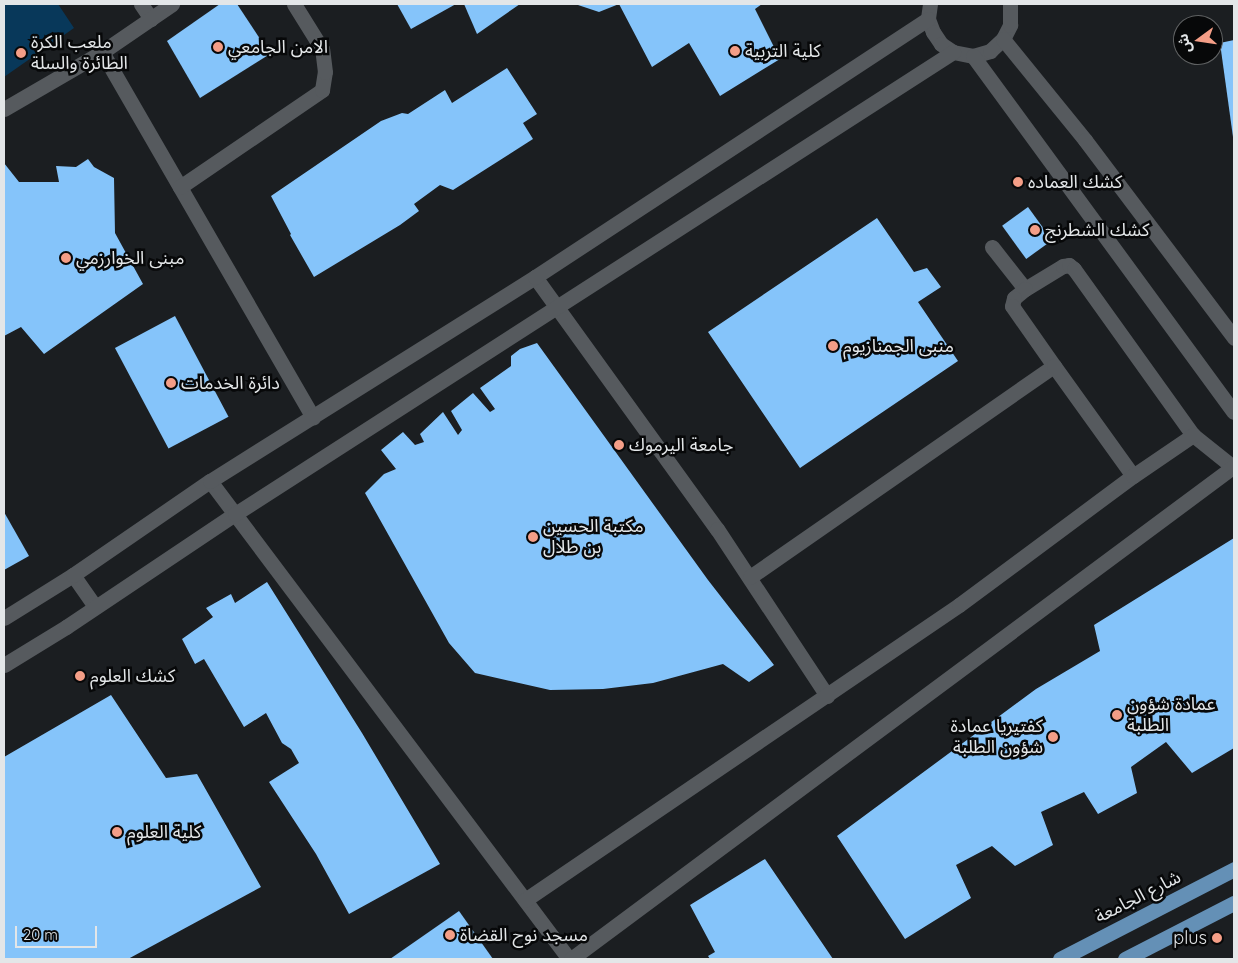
<!DOCTYPE html>
<html>
<head>
<meta charset="utf-8">
<style>
  body { margin:0 }
  #map { position:relative; width:1238px; height:963px; overflow:hidden; background:#1b1e21; font-family:Quicksand,"Noto Sans Arabic",sans-serif }
  div>[style] { position:absolute }
  .green>* { inset:0; background:#08385a }
  .building>* { inset:0; background:#85c4fa; transform-origin:0 0 }
  .minor>* { height:15px; margin:-7.5px; padding:0 7.5px; transform-origin:7.5px; border-radius:7.5px; background:#565a5e }
  .major>* { height:15px; margin:-7.5px; padding:0 7.5px; transform-origin:7.5px; border-radius:7.5px; background:#6490b6 }
  .dots>* { width:14px; height:14px; translate:-50% -50%; box-sizing:border-box; border:2px solid #070809; border-radius:50% }
  span { translate:-50% -50%; white-space:nowrap; text-align:center; line-height:1.15; -webkit-text-stroke:5px #070809; paint-order:stroke }
  .poi-label { font-size:18px; color:#e3e6e8 }
  .left { translate:0 -50%; text-align:left }
  .right { translate:-100% -50%; text-align:right }
  .street-label { font-size:18px; color:#e3e6e8 }
  .frame { position:absolute; inset:0; border:5px solid #e3e6e8; pointer-events:none }
  .north { position:absolute; left:1173px; top:15px; width:50px; height:50px; box-sizing:border-box; background:#070809; border:1px solid #5f6162; border-radius:50%; rotate:256deg; font-size:14px; font-weight:700; line-height:20px; text-align:center; color:#e3e6e8 }
  .north::after { content:''; display:block; margin:auto; width:18px; height:22px; background:#f49e87; clip-path:polygon(50% 0,100% 100%,50% 72%,0 100%) }
  .scale { position:absolute; left:15px; top:926px; width:82px; height:22px; box-sizing:border-box; border:2px solid #e3e6e8; border-top:0; padding-left:6px; font-size:15px; line-height:18px; white-space:nowrap; color:#e3e6e8; -webkit-text-stroke:4px #070809; paint-order:stroke }
</style>
</head>
<body>
<div id="map">
  <div class="green">
    <i style="clip-path:polygon(4px 4px,58px 4px,74px 28px,4px 77px)"></i>
  </div>
  <div class="building">
    <i style="clip-path:polygon(220px 4px,237px 4px,270px 54px,200px 98px,167px 41px)"></i>
    <i style="clip-path:polygon(397px 4px,456px 4px,411px 29px)"></i>
    <i style="clip-path:polygon(464px 4px,520px 4px,477px 34px)"></i>
    <i style="clip-path:polygon(575px 4px,762px 4px,755px 9px,780px 59px,720px 96px,689px 43px,652px 67px,619px 4px,599px 12px)"></i>
    <i style="clip-path:polygon(1234px 40px,1234px 137px,1233px 137px,1220px 43px)"></i>
    <i style="clip-path:polygon(507px 68px,537px 114px,523px 123px,533px 139px,453px 190px,440px 185px,414px 204px,419px 211px,400px 225px,314px 277px,290px 235px,291px 234px,271px 196px,381px 121px,402px 113px,408px 114px,445px 90px,452px 103px)"></i>
    <i style="clip-path:polygon(88px 159px,94px 167px,114px 178px,115px 233px,143px 284px,44px 354px,21px 327px,4px 336px,4px 163px,19px 182px,59px 182px,56px 166px,76px 167px)"></i>
    <i style="left:1028px;top:207px;width:41px;height:32px;rotate:54deg"></i>
    <i style="clip-path:polygon(877px 218px,914px 272px,927px 268px,941px 287px,918px 302px,958px 361px,800px 468px,708px 332px)"></i>
    <i style="left:175px;top:316px;width:114px;height:68px;rotate:62deg"></i>
    <i style="clip-path:polygon(537px 343px,708px 580px,774px 665px,749px 682px,723px 664px,653px 683px,603px 689px,550px 690px,475px 673px,449px 643px,365px 493px,384px 474px,396px 469px,381px 450px,403px 432px,415px 445px,424px 442px,420px 434px,443px 412px,458px 435px,462px 430px,451px 411px,473px 393px,490px 412px,495px 409px,480px 388px,511px 366px,511px 356px,520px 349px)"></i>
    <i style="clip-path:polygon(4px 512px,29px 556px,4px 570px)"></i>
    <i style="clip-path:polygon(1234px 538px,1234px 748px,1192px 773px,1166px 742px,1131px 767px,1137px 793px,1098px 814px,1084px 792px,1041px 812px,1053px 845px,1015px 866px,992px 846px,956px 865px,971px 898px,905px 939px,837px 836px,1036px 689px,1100px 651px,1094px 625px)"></i>
    <i style="clip-path:polygon(267px 582px,362px 733px,440px 864px,349px 914px,316px 854px,269px 782px,299px 763px,291px 749px,282px 743px,266px 713px,244px 727px,204px 659px,195px 664px,182px 639px,213px 617px,206px 608px,231px 594px,235px 603px)"></i>
    <i style="clip-path:polygon(111px 695px,166px 778px,197px 774px,261px 887px,128px 959px,4px 959px,4px 757px)"></i>
    <i style="clip-path:polygon(765px 859px,833px 959px,710px 959px,708px 956px,715px 952px,690px 905px)"></i>
    <i style="clip-path:polygon(459px 911px,493px 959px,390px 959px)"></i>
  </div>
  <div class="minor">
    <i style="left:141px;top:4px;width:18px;rotate:56deg"></i>
    <i style="left:930px;top:4px;width:15px;rotate:98deg"></i>
    <i style="left:928px;top:19px;width:14px;rotate:69deg"></i>
    <i style="left:933px;top:32px;width:14px;rotate:56deg"></i>
    <i style="left:941px;top:44px;width:14px;rotate:34deg"></i>
    <i style="left:953px;top:52px;width:20px;rotate:11deg"></i>
    <i style="left:973px;top:56px;width:18px;rotate:-16deg"></i>
    <i style="left:990px;top:51px;width:18px;rotate:-43deg"></i>
    <i style="left:1003px;top:39px;width:16px;rotate:-63deg"></i>
    <i style="left:1010px;top:25px;width:21px;rotate:-90deg"></i>
    <i style="left:1003px;top:39px;width:130px;rotate:50.9deg"></i>
    <i style="left:1085px;top:140px;width:248px;rotate:53deg"></i>
    <i style="left:102px;top:52px;width:422px;rotate:60deg"></i>
    <i style="left:973px;top:56px;width:441px;rotate:53.8deg"></i>
    <i style="left:4px;top:109px;width:113px;rotate:-30.2deg"></i>
    <i style="left:102px;top:52px;width:85px;rotate:-34.4deg"></i>
    <i style="left:180px;top:187px;width:172px;rotate:-34.3deg"></i>
    <i style="left:322px;top:90px;width:18px;rotate:-81deg"></i>
    <i style="left:325px;top:72px;width:23px;rotate:-97deg"></i>
    <i style="left:322px;top:49px;width:53px;rotate:-121.9deg"></i>
    <i style="left:992px;top:247px;width:53px;rotate:51.8deg"></i>
    <i style="left:1025px;top:289px;width:44px;rotate:-31.2deg"></i>
    <i style="left:1063px;top:266px;width:6px;rotate:-9deg"></i>
    <i style="left:1069px;top:265px;width:6px;rotate:39deg"></i>
    <i style="left:1074px;top:269px;width:204px;rotate:54.4deg"></i>
    <i style="left:1193px;top:435px;width:51px;rotate:38.7deg"></i>
    <i style="left:535px;top:277px;width:311px;rotate:54.2deg"></i>
    <i style="left:717px;top:529px;width:200px;rotate:56.6deg"></i>
    <i style="left:1025px;top:289px;width:14px;rotate:141deg"></i>
    <i style="left:1014px;top:298px;width:8px;rotate:104deg"></i>
    <i style="left:1012px;top:306px;width:73px;rotate:55deg"></i>
    <i style="left:210px;top:481px;width:598px;rotate:53.09deg"></i>
    <i style="left:73px;top:575px;width:39px;rotate:55deg"></i>
    <i style="left:750px;top:577px;width:370px;rotate:-34.8deg"></i>
    <i style="left:1054px;top:366px;width:135px;rotate:54.3deg"></i>
    <i style="left:4px;top:618px;width:81px;rotate:-31.9deg"></i>
    <i style="left:73px;top:575px;width:166px;rotate:-34.5deg"></i>
    <i style="left:210px;top:481px;width:384px;rotate:-32.1deg"></i>
    <i style="left:535px;top:277px;width:470px;rotate:-33.3deg"></i>
    <i style="left:4px;top:665px;width:73px;rotate:-31.5deg"></i>
    <i style="left:66px;top:627px;width:203px;rotate:-33.8deg"></i>
    <i style="left:235px;top:514px;width:854px;rotate:-32.76deg"></i>
    <i style="left:525px;top:900px;width:525px;rotate:-34.2deg"></i>
    <i style="left:959px;top:605px;width:217px;rotate:-36.6deg"></i>
    <i style="left:1133px;top:476px;width:73px;rotate:-34.3deg"></i>
    <i style="left:571px;top:959px;width:826px;rotate:-36.63deg"></i>
  </div>
  <div class="major">
    <i style="left:1060px;top:959px;width:196px;rotate:-27.3deg"></i>
    <i style="left:1125px;top:959px;width:123px;rotate:-27.2deg"></i>
  </div>
  <div class="dots">
    <i style="left:218px;top:47px;background:#f49e87"></i>
    <i style="left:735px;top:51px;background:#f49e87"></i>
    <i style="left:21px;top:53px;background:#f49e87"></i>
    <i style="left:1018px;top:182px;background:#f49e87"></i>
    <i style="left:1035px;top:230px;background:#f49e87"></i>
    <i style="left:66px;top:258px;background:#f49e87"></i>
    <i style="left:833px;top:346px;background:#f49e87"></i>
    <i style="left:171px;top:383px;background:#f49e87"></i>
    <i style="left:619px;top:445px;background:#f49e87"></i>
    <i style="left:533px;top:537px;background:#f49e87"></i>
    <i style="left:80px;top:676px;background:#f49e87"></i>
    <i style="left:1117px;top:715px;background:#f49e87"></i>
    <i style="left:1053px;top:737px;background:#f49e87"></i>
    <i style="left:117px;top:832px;background:#f49e87"></i>
    <i style="left:450px;top:935px;background:#f49e87"></i>
    <i style="left:1217px;top:938px;background:#f49e87"></i>
  </div>
  <div class="poi-label">
    <span class="left" style="left:31px;top:53px">ملعب الكرة<br>الطائرة والسلة</span>
    <span class="left" style="left:228px;top:47px">الامن الجامعي</span>
    <span class="left" style="left:745px;top:51px">كلية التربية</span>
    <span class="left" style="left:1028px;top:182px">كشك العماده</span>
    <span class="left" style="left:1045px;top:230px">كشك الشطرنج</span>
    <span class="left" style="left:76px;top:258px">مبنى الخوارزمي</span>
    <span class="left" style="left:843px;top:346px">منبى الجمنازيوم</span>
    <span class="left" style="left:181px;top:383px">دائرة الخدمات</span>
    <span class="left" style="left:629px;top:445px">جامعة اليرموك</span>
    <span class="left" style="left:543px;top:537px">مكتبة الحسين<br>بن طلال</span>
    <span class="left" style="left:90px;top:676px">كشك العلوم</span>
    <span class="left" style="left:1127px;top:715px">عمادة شؤون<br>الطلبة</span>
    <span class="right" style="left:1043px;top:737px">كفتيريا عمادة<br>شؤون الطلبة</span>
    <span class="left" style="left:127px;top:832px">كلية العلوم</span>
    <span class="left" style="left:460px;top:935px">مسجد نوح القضاة</span>
    <span class="right" style="left:1207px;top:938px">plus</span>
  </div>
  <div class="street-label">
    <span style="left:1138px;top:897px;rotate:-27deg">شارع الجامعة</span>
  </div>
  <div class="frame"></div>
  <div class="north">ش</div>
  <div class="scale">20 m</div>
</div>
</body>
</html>
